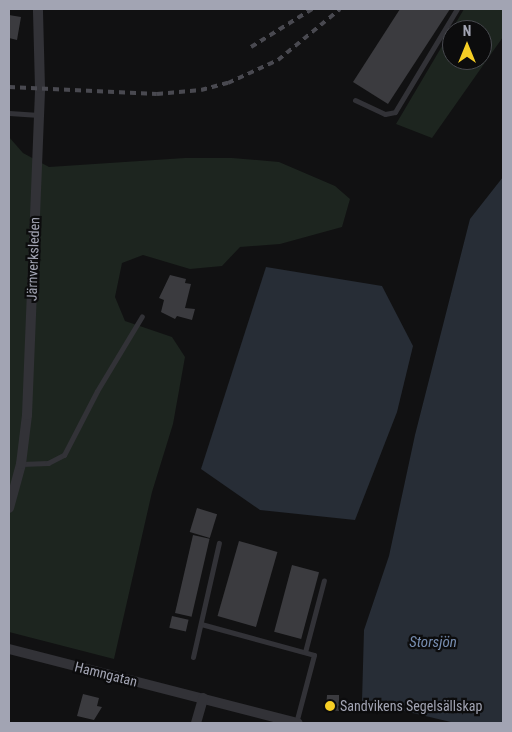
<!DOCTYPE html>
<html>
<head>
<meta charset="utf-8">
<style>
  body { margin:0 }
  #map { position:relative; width:512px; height:732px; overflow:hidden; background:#111112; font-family:"Roboto Condensed",sans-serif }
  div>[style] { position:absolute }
  .green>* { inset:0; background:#1d251f }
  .water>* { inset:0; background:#272d36 }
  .building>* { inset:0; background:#3b3b3f; transform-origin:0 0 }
  .lane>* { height:5px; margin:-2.5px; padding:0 2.5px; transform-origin:2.5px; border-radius:2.5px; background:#323237 }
  .street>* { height:10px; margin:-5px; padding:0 5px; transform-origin:5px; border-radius:5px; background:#323237 }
  .rail>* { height:4px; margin-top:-2px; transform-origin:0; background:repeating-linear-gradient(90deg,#494950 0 6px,transparent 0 11px) }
  .dots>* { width:14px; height:14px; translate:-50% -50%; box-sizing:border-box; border:2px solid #0c0c0d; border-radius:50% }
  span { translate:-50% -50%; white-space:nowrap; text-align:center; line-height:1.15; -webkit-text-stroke:4.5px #0c0c0d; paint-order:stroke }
  .street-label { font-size:14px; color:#a2a4b3 }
  .poi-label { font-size:14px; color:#a2a4b3 }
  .left { translate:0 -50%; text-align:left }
  .water-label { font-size:15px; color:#778db0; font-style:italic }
  .frame { position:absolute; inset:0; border:10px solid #a2a4b3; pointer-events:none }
  .north { position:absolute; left:442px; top:20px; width:50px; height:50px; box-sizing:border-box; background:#0c0c0d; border:1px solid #48494f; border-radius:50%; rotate:0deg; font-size:14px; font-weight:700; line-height:20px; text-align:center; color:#a2a4b3 }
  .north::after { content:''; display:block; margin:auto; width:18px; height:22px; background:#f6ce25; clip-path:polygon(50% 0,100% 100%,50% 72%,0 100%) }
</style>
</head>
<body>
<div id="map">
  <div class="green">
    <i style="clip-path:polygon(evenodd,464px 9px,503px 9px,503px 37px,432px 138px,396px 124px,464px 9px,452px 30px,482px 30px,482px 60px,452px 60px,452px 30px)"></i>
    <i style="clip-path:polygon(9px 137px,23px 153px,49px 167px,185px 158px,232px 158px,279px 162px,335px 186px,350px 199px,342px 227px,280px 244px,240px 247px,222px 266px,190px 269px,143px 255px,122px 263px,115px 297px,125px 321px,172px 337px,185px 357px,173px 424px,152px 492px,114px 659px,9px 632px)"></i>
  </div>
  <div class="water">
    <i style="clip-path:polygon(503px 177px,503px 723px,455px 723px,362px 701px,364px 630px,389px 556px,415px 435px,470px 219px)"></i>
    <i style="clip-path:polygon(266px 267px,382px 286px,413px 346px,397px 412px,355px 520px,260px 510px,201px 469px)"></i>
  </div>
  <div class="building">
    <i style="clip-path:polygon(400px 9px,450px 9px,388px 104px,353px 82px)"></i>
    <i style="clip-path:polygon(9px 15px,21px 17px,17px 40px,9px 38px)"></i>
    <i style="clip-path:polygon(170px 275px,186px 279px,185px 283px,191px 284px,185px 308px,195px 309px,192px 320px,177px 316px,175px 319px,161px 312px,164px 300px,159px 298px)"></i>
    <i style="left:197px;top:508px;width:21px;height:25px;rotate:17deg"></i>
    <i style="left:193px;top:535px;width:17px;height:80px;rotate:13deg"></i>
    <i style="left:239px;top:541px;width:40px;height:78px;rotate:16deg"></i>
    <i style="left:292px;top:565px;width:28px;height:69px;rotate:15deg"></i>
    <i style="left:172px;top:616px;width:17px;height:12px;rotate:13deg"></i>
    <i style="clip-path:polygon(83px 694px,99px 698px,97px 706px,102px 707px,94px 720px,77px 716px)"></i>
    <i style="clip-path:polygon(327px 695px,339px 695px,339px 702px,344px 703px,344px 707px,339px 707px,339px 711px,326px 710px)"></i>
  </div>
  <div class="lane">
    <i style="left:355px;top:100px;width:33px;rotate:25deg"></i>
    <i style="left:385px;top:114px;width:10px;rotate:-11deg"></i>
    <i style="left:395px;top:112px;width:120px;rotate:-59deg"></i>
    <i style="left:9px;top:113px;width:30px;rotate:4deg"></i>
    <i style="left:21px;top:464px;width:27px;rotate:-2deg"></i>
    <i style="left:48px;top:463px;width:18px;rotate:-27deg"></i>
    <i style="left:64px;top:455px;width:72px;rotate:-62.7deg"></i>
    <i style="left:97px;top:391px;width:87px;rotate:-59deg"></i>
    <i style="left:201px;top:624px;width:117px;rotate:15.3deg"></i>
    <i style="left:314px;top:655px;width:70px;rotate:104.8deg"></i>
    <i style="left:305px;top:652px;width:74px;rotate:-75.2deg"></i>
    <i style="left:193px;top:657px;width:117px;rotate:-77.2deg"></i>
  </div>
  <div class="street">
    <i style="left:9px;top:508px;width:46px;rotate:-74.7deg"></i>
    <i style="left:21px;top:464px;width:49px;rotate:-83deg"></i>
    <i style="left:27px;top:415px;width:327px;rotate:-87.7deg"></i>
    <i style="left:40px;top:88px;width:79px;rotate:-91.5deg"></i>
    <i style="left:9px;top:649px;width:298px;rotate:14.4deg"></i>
    <i style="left:196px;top:723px;width:26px;rotate:-74deg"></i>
  </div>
  <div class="rail">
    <i style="left:251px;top:47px;width:72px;rotate:-31.9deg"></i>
    <i style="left:9px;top:87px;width:148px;rotate:2.7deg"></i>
    <i style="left:157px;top:94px;width:44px;rotate:-5.2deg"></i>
    <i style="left:201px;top:90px;width:28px;rotate:-15deg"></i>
    <i style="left:228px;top:83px;width:55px;rotate:-24.7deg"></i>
    <i style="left:278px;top:60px;width:80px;rotate:-39.4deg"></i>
  </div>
  <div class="dots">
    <i style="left:330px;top:706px;background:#f6ce25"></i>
  </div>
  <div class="street-label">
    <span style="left:33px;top:259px;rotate:-88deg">Järnverksleden</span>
    <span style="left:106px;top:674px;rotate:14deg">Hamngatan</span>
  </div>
  <div class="poi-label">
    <span class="left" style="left:340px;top:706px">Sandvikens Segelsällskap</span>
  </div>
  <div class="water-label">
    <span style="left:433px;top:643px">Storsjön</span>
  </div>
  <div class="frame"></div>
  <div class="north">N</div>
</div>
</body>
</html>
